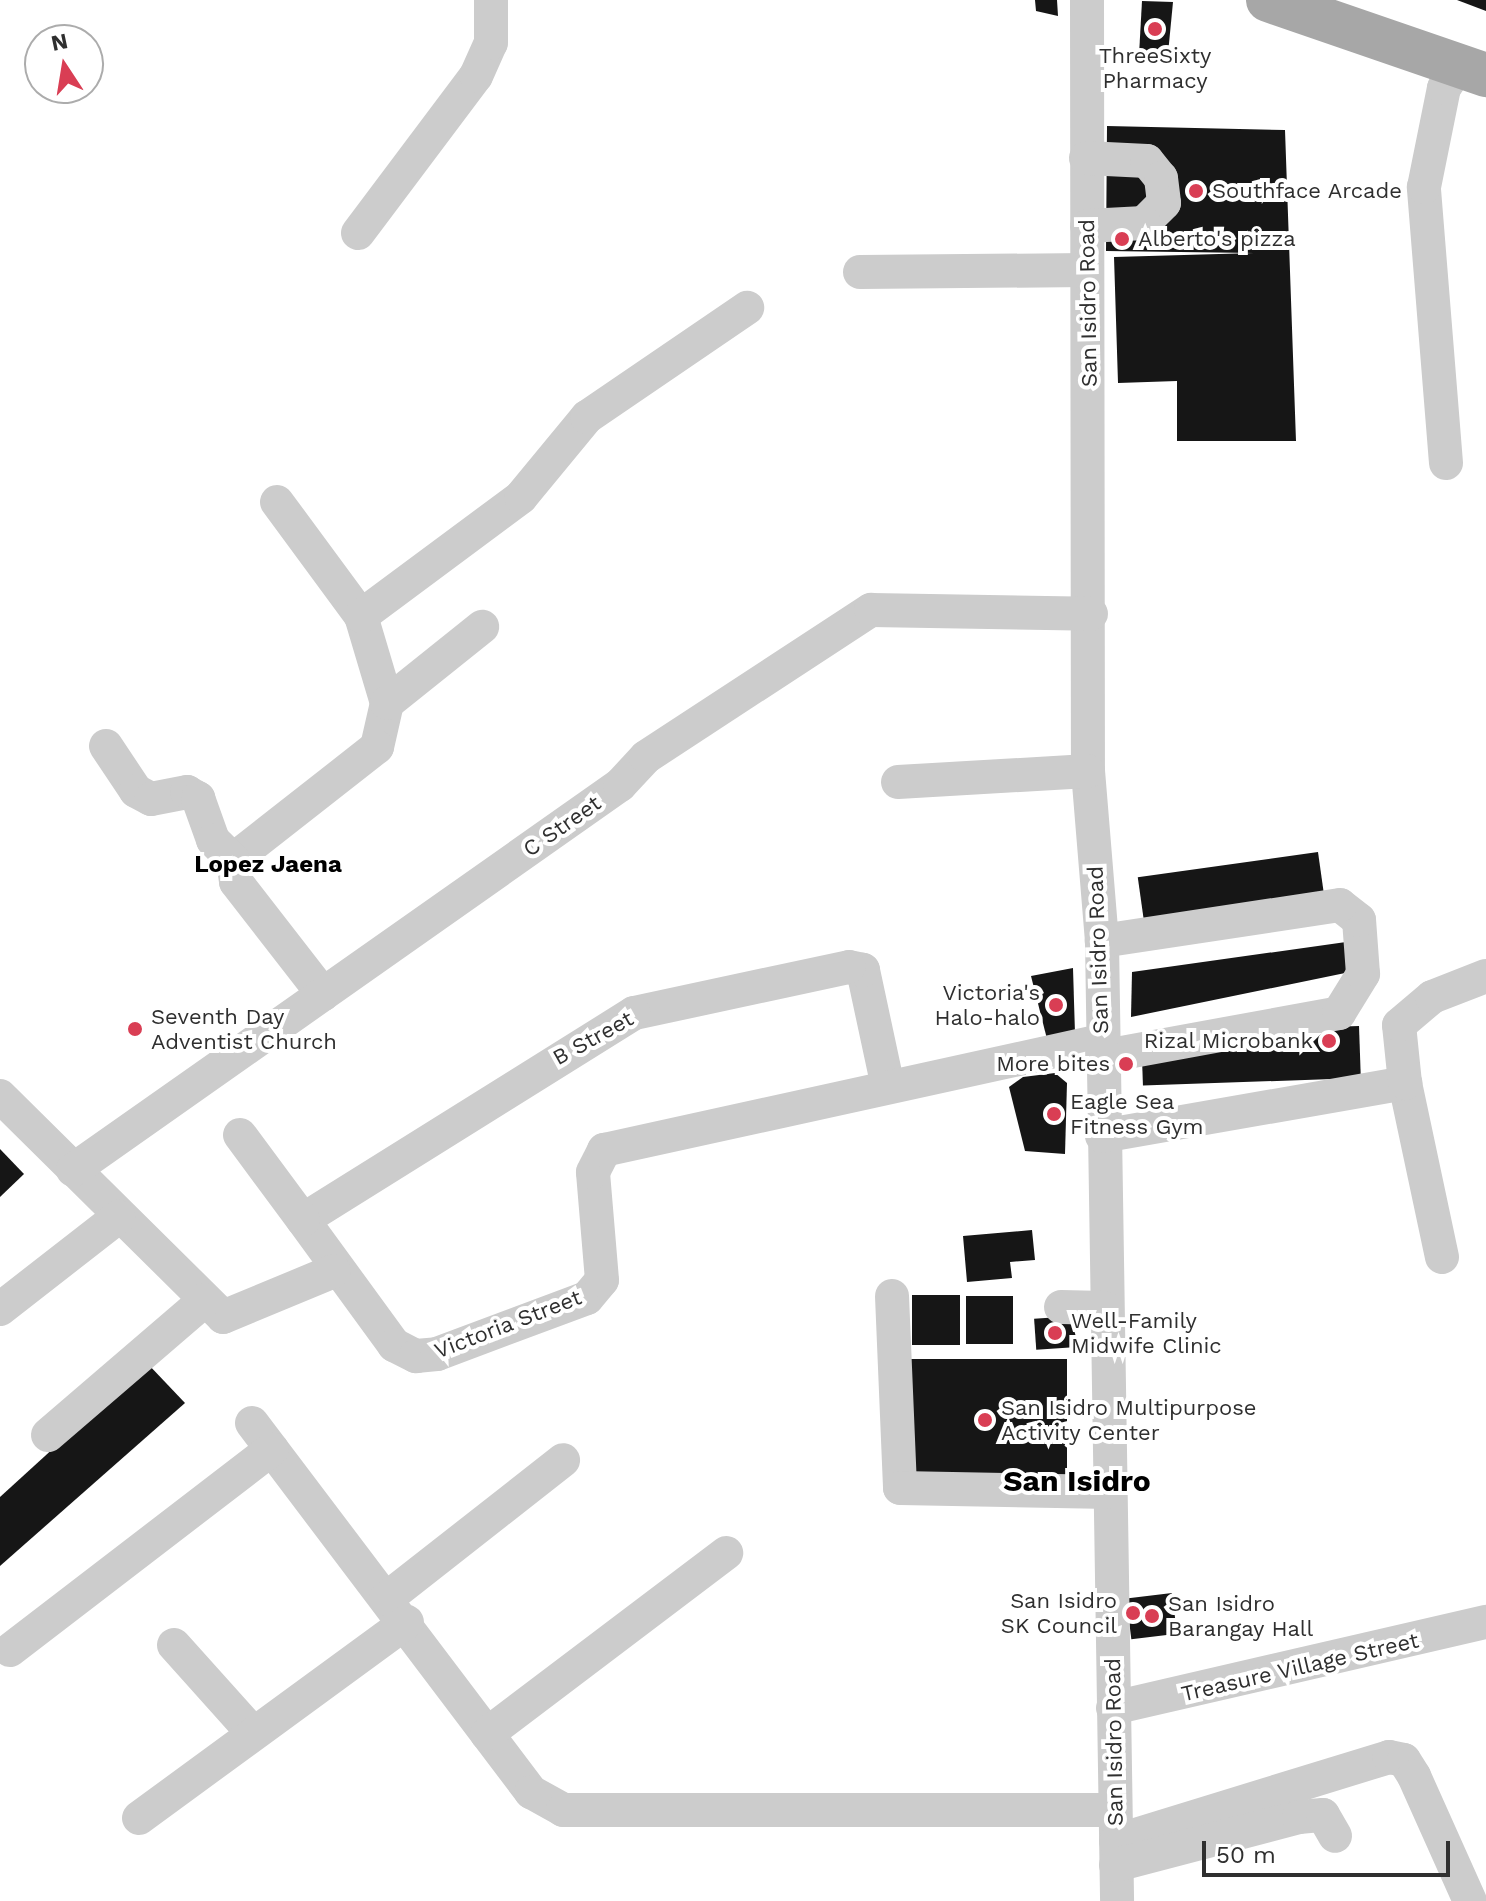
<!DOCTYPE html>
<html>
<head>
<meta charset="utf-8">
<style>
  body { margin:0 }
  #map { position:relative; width:1486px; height:1901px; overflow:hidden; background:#fff; font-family:"Work Sans",sans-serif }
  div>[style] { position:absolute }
  .building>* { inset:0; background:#161616; transform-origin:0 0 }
  .minor>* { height:34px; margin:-17px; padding:0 17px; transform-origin:17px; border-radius:17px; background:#ccc }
  .major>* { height:44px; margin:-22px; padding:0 22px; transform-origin:22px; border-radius:22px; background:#a7a7a7 }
  .dots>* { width:22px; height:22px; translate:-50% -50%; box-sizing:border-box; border:4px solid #fff; border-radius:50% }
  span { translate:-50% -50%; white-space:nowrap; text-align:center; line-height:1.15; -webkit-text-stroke:8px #fff; paint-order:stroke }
  .poi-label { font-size:22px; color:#2f2f2f }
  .left { translate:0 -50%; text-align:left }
  .right { translate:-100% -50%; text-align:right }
  .street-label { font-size:22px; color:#2f2f2f }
  .neighbourhood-label { font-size:24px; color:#000; font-weight:700 }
  .district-label { font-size:30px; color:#000; font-weight:700 }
  .north { position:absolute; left:24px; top:24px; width:80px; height:80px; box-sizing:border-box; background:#fff; border:2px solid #acacac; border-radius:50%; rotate:348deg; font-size:22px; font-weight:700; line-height:32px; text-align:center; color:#2f2f2f }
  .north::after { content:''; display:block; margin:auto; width:28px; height:36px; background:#d93e54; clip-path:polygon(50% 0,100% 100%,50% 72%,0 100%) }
  .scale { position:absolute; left:1202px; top:1841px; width:248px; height:36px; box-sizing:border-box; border:4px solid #2f2f2f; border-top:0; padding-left:10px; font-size:24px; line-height:28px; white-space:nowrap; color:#2f2f2f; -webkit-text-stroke:6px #fff; paint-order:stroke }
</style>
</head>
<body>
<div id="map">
  <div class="building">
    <i style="clip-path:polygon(1035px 0,1057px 0,1058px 16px,1036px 11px)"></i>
    <i style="clip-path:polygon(1457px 0,1486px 0,1486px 11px)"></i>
    <i style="clip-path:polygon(1142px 1px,1173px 2px,1167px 64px,1139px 55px)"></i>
    <i style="clip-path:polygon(1107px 126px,1285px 130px,1296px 441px,1177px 441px,1177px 381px,1118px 383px,1114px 257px,1254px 253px,1106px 251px)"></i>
    <i style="left:1318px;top:852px;width:50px;height:182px;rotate:82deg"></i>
    <i style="clip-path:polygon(1346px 942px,1350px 972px,1131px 1017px,1132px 972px)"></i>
    <i style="clip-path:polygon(1073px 968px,1075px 1034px,1047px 1039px,1031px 976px)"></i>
    <i style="left:1359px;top:1026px;width:52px;height:218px;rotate:88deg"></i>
    <i style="clip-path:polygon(1055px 1073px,1067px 1083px,1065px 1154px,1025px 1151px,1009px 1087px,1023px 1077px)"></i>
    <i style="clip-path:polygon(0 1149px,24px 1174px,0 1197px)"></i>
    <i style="clip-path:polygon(1032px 1230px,1035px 1260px,1010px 1262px,1012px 1278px,967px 1282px,963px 1236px)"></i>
    <i style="left:960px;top:1295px;width:50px;height:48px;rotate:90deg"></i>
    <i style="left:966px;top:1296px;width:47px;height:48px"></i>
    <i style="left:1075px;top:1316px;width:31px;height:41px;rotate:86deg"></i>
    <i style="left:1067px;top:1359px;width:122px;height:164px;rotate:90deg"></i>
    <i style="clip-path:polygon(147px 1363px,185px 1403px,0 1566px,0 1497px)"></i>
    <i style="left:1172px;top:1593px;width:41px;height:46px;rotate:83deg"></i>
  </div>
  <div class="minor">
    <i style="left:1087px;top:0;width:771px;rotate:89.93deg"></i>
    <i style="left:1088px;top:771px;width:171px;rotate:85.3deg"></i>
    <i style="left:1102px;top:941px;width:960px;rotate:89.1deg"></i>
    <i style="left:1086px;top:158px;width:61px;rotate:2.8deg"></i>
    <i style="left:1147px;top:161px;width:22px;rotate:51deg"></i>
    <i style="left:1161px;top:178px;width:25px;rotate:83deg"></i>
    <i style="left:1164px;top:203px;width:28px;rotate:135deg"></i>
    <i style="left:1144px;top:223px;width:57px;rotate:177deg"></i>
    <i style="left:358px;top:233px;width:196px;rotate:-53.1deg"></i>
    <i style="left:476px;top:76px;width:36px;rotate:-66deg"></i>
    <i style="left:491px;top:43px;width:43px;rotate:-90deg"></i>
    <i style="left:860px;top:272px;width:227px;rotate:-0.5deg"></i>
    <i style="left:1446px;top:463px;width:277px;rotate:-94.6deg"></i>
    <i style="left:1424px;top:187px;width:101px;rotate:-78.6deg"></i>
    <i style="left:1444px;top:88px;width:27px;rotate:-56deg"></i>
    <i style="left:277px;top:502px;width:142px;rotate:53.6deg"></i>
    <i style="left:361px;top:616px;width:91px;rotate:73.4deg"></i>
    <i style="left:387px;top:703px;width:45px;rotate:102.8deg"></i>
    <i style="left:377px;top:747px;width:183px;rotate:141.9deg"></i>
    <i style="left:233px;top:860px;width:22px;rotate:82deg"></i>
    <i style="left:236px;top:882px;width:142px;rotate:52.2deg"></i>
    <i style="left:361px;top:616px;width:199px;rotate:-36.6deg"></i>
    <i style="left:521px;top:497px;width:104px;rotate:-50.5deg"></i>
    <i style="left:587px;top:417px;width:194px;rotate:-34.3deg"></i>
    <i style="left:387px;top:703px;width:122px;rotate:-38.7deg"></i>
    <i style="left:106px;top:746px;width:54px;rotate:56.3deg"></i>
    <i style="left:136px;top:791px;width:17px;rotate:28deg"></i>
    <i style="left:151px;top:799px;width:37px;rotate:-11deg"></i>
    <i style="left:187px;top:792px;width:13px;rotate:29deg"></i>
    <i style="left:198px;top:798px;width:45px;rotate:70.3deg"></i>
    <i style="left:213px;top:840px;width:28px;rotate:45deg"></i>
    <i style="left:898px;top:782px;width:190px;rotate:-3.3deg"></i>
    <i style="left:1100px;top:1057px;width:243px;rotate:-10.4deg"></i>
    <i style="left:1339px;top:1013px;width:46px;rotate:-58.4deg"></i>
    <i style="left:1363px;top:974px;width:54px;rotate:-94.2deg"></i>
    <i style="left:1359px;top:920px;width:24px;rotate:-142deg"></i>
    <i style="left:1340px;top:905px;width:241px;rotate:171.4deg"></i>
    <i style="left:1405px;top:1083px;width:178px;rotate:78deg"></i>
    <i style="left:888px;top:1087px;width:120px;rotate:-102.1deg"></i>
    <i style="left:863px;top:970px;width:14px;rotate:-168deg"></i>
    <i style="left:849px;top:967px;width:220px;rotate:167.9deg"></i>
    <i style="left:634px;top:1013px;width:390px;rotate:148deg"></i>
    <i style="left:303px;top:1220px;width:155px;rotate:53.9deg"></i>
    <i style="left:394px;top:1345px;width:25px;rotate:27deg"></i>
    <i style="left:416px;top:1356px;width:21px;rotate:-5deg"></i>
    <i style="left:437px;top:1354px;width:160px;rotate:-20.5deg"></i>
    <i style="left:587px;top:1298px;width:23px;rotate:-50deg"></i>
    <i style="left:602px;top:1280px;width:108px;rotate:-94.8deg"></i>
    <i style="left:593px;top:1172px;width:25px;rotate:-63deg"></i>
    <i style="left:604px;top:1150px;width:509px;rotate:-12.37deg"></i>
    <i style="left:0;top:1096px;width:314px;rotate:44.7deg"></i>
    <i style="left:223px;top:1317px;width:120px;rotate:-22.5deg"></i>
    <i style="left:240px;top:1135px;width:106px;rotate:53.5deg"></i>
    <i style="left:1102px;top:1136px;width:308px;rotate:-9.9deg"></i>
    <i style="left:1405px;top:1083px;width:58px;rotate:-95.9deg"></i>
    <i style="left:1399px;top:1025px;width:43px;rotate:-40.3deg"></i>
    <i style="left:1432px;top:997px;width:58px;rotate:-21.3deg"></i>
    <i style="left:73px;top:1170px;width:669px;rotate:-35.14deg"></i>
    <i style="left:620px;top:785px;width:38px;rotate:-47deg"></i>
    <i style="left:646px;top:757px;width:269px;rotate:-33.2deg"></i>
    <i style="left:871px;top:610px;width:220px;rotate:1deg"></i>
    <i style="left:892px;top:1296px;width:192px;rotate:87.6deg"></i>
    <i style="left:900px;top:1488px;width:210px;rotate:1.1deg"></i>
    <i style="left:1061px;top:1307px;width:44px;rotate:1.3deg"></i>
    <i style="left:0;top:1309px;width:150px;rotate:-37.9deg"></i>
    <i style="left:252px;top:1423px;width:463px;rotate:52.9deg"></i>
    <i style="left:531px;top:1792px;width:37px;rotate:29deg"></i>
    <i style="left:563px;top:1810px;width:551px"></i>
    <i style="left:48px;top:1435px;width:207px;rotate:-40.7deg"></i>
    <i style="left:386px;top:1599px;width:225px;rotate:-38.1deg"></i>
    <i style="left:174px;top:1645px;width:117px;rotate:48.1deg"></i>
    <i style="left:10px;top:1650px;width:330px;rotate:-37.5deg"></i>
    <i style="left:1113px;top:1708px;width:383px;rotate:-13deg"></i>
    <i style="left:487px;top:1734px;width:300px;rotate:-37.1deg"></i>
    <i style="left:139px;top:1818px;width:332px;rotate:-36.2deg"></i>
    <i style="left:1116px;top:1841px;width:286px;rotate:-17.1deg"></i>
    <i style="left:1389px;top:1757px;width:15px;rotate:11deg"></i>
    <i style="left:1404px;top:1760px;width:19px;rotate:58deg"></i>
    <i style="left:1414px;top:1776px;width:137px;rotate:65.9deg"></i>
    <i style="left:1116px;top:1865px;width:189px;rotate:-14.7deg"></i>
    <i style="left:1299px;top:1817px;width:24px;rotate:-5deg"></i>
    <i style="left:1323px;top:1815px;width:24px;rotate:60deg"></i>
  </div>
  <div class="major">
    <i style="left:1268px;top:0;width:231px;rotate:19deg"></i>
  </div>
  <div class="dots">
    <i style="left:1155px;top:29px;background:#d93e54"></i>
    <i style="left:1196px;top:191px;background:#d93e54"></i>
    <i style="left:1122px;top:239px;background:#d93e54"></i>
    <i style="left:1056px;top:1005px;background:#d93e54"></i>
    <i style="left:135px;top:1029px;background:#d93e54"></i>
    <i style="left:1329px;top:1041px;background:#d93e54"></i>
    <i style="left:1126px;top:1064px;background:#d93e54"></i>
    <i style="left:1054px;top:1114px;background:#d93e54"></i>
    <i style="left:1055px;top:1333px;background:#d93e54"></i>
    <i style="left:985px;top:1420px;background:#d93e54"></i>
    <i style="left:1133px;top:1613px;background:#d93e54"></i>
    <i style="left:1152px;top:1616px;background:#d93e54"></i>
  </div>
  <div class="poi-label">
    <span style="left:1155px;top:68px">ThreeSixty<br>Pharmacy</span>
    <span class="left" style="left:1212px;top:191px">Southface Arcade</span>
    <span class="left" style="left:1138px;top:239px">Alberto's pizza</span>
    <span class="right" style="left:1040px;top:1005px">Victoria's<br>Halo-halo</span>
    <span class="left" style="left:151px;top:1029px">Seventh Day<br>Adventist Church</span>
    <span class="right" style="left:1313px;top:1041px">Rizal Microbank</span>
    <span class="right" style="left:1110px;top:1064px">More bites</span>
    <span class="left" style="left:1070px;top:1114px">Eagle Sea<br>Fitness Gym</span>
    <span class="left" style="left:1071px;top:1333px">Well-Family<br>Midwife Clinic</span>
    <span class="left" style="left:1001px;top:1420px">San Isidro Multipurpose<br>Activity Center</span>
    <span class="right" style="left:1117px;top:1613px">San Isidro<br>SK Council</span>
    <span class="left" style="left:1168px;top:1616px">San Isidro<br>Barangay Hall</span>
  </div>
  <div class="street-label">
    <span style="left:1088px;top:303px;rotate:-91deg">San Isidro Road</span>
    <span style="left:562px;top:826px;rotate:-35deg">C Street</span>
    <span style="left:1098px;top:950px;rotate:-92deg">San Isidro Road</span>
    <span style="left:593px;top:1038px;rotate:-29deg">B Street</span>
    <span style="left:508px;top:1324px;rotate:-21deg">Victoria Street</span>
    <span style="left:1300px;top:1667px;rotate:-13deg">Treasure Village Street</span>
    <span style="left:1114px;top:1742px;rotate:-91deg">San Isidro Road</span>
  </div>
  <div class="neighbourhood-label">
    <span style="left:268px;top:865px">Lopez Jaena</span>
  </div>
  <div class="district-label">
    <span style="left:1077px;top:1481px">San Isidro</span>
  </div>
  <div class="north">N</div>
  <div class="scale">50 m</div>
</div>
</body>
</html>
